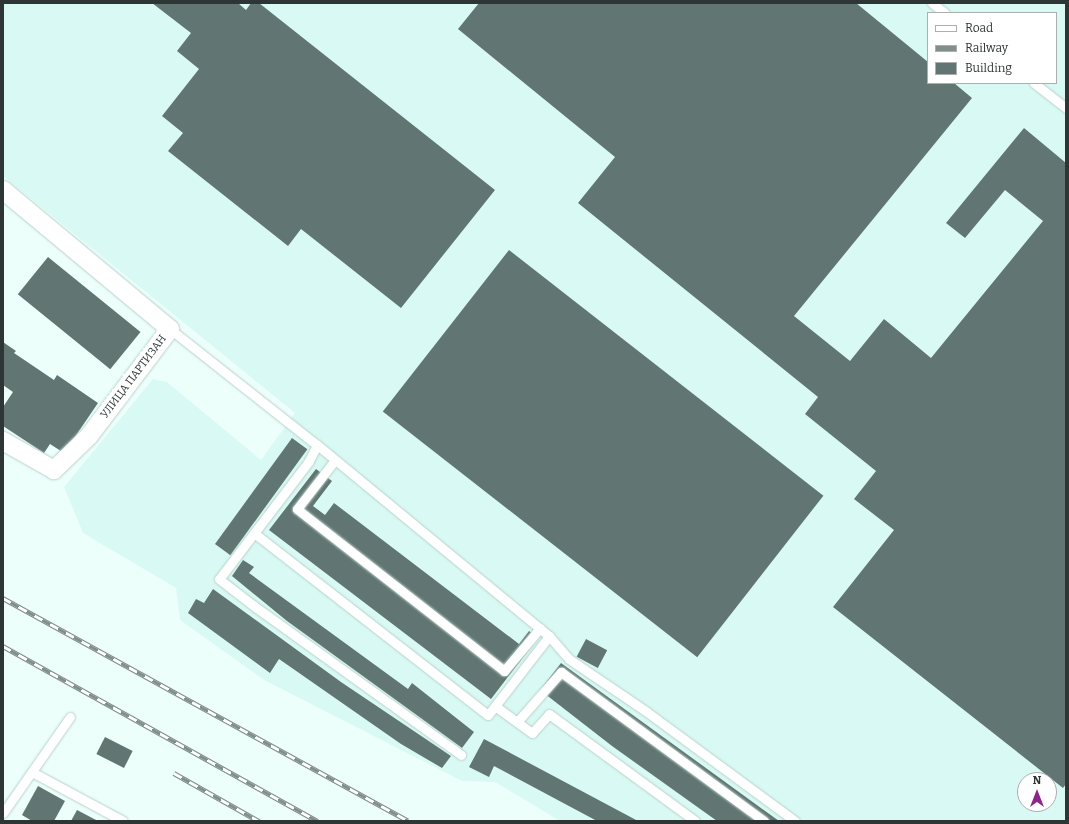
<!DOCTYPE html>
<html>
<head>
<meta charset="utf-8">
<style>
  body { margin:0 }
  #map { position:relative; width:1069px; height:824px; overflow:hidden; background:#ecfffb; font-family:Bitter,serif }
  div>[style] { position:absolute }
  .built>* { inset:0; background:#d9faf4 }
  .building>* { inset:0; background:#617672; transform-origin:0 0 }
  .roads { filter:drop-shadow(0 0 1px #bad1cc) drop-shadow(0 0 1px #bad1cc) }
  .lane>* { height:9px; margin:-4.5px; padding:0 4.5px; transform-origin:4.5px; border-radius:4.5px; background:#fff }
  .street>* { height:18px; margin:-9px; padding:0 9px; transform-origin:9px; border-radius:9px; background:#fff }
  .rail>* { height:4.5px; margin-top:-2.25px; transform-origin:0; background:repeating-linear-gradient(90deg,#fff 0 9px,#818e8c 0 18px); box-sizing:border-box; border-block:1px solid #818e8c }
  span { translate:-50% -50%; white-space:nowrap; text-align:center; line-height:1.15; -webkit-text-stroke:4px #fff; paint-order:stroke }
  .street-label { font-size:11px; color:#2d3634 }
  .frame { position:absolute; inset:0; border:4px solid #2d3634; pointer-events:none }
  .legend { position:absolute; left:927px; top:12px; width:130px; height:72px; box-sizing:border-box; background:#fff; border:1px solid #abafae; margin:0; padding:5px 7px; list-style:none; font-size:12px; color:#2d3634 }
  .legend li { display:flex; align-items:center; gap:8px; height:20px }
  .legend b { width:20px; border:1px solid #abafae }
  .north { position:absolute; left:1017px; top:772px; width:40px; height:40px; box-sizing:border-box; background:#fff; border:1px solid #abafae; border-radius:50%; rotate:0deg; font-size:11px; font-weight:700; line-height:16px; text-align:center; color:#2d3634 }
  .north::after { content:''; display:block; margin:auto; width:14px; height:18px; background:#8d268c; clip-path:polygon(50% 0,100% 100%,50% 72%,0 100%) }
</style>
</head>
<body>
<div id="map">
  <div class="built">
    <i style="clip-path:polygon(evenodd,3px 3px,1066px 3px,1066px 821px,560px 821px,495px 782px,462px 781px,264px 680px,180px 620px,176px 588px,83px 533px,64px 487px,153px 379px,167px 382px,261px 460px,295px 413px,3px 176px,3px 3px,928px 13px,1056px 13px,1056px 83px,928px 83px,928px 13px,3px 3px,1025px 780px,1049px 780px,1049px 804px,1025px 804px,1025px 780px)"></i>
  </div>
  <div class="building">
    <i style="clip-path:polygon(152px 3px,238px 3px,246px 10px,251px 3px,259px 3px,495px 190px,401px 308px,301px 229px,288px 246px,168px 151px,183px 133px,162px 116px,199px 69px,177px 51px,191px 33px)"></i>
    <i style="clip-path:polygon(479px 3px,856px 3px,928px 62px,928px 83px,954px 83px,972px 98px,794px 316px,850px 361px,884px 319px,931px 358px,1043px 221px,1005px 190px,965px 238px,946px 223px,1024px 128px,1066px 163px,1066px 784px,1063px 788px,833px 607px,894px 530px,854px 499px,876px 471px,805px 414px,818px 397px,578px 203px,615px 157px,458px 29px)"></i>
    <i style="left:509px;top:250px;width:399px;height:205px;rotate:38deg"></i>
    <i style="left:48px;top:257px;width:119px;height:48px;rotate:39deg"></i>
    <i style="clip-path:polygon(3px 342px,16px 351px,14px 353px,54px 380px,57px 375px,98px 403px,64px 453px,50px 444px,44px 453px,3px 426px,3px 407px,13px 392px,3px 385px)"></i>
    <i style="left:292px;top:438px;width:19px;height:131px;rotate:36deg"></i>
    <i style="clip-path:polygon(316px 469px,332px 481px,313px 506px,325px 515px,334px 503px,519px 644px,529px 631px,538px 638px,491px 699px,269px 530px)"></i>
    <i style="clip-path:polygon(243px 560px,254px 567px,249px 573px,408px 689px,412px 683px,474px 732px,462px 748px,287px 621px,232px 576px)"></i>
    <i style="clip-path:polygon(213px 589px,341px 682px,451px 756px,442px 768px,401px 744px,279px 659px,270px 673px,188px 613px,196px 599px,204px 603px)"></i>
    <i style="left:586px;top:639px;width:24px;height:20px;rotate:28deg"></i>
    <i style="clip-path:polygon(561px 663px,779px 821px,717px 821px,612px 746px,540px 690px)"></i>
    <i style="left:105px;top:737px;width:31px;height:19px;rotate:27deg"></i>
    <i style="clip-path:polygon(484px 739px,638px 821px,597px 821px,494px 766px,489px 777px,469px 767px)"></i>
    <i style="clip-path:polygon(38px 786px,65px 801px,54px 821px,32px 821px,22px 815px)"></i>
    <i style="clip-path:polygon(77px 810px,98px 821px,71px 821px)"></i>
  </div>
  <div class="roads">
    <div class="lane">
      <i style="left:932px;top:3px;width:16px;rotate:38deg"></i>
      <i style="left:1034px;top:83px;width:41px;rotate:38deg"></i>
      <i style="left:170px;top:329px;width:187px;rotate:38.3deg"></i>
      <i style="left:317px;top:445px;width:18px;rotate:117deg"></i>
      <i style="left:309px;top:461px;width:148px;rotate:127.3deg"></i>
      <i style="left:219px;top:579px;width:44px;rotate:37.6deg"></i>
      <i style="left:254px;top:606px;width:255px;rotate:35.7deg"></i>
      <i style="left:335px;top:460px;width:62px;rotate:127.8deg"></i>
      <i style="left:297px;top:509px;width:263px;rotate:38deg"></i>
      <i style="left:504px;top:671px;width:56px;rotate:-50.1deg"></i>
      <i style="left:254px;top:533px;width:296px;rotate:37.9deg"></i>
      <i style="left:488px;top:715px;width:100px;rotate:-52.3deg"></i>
      <i style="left:549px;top:636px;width:301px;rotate:-140.5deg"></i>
      <i style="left:549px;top:636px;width:30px;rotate:49deg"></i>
      <i style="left:569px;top:659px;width:94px;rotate:34.2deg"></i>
      <i style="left:647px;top:712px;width:184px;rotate:36.4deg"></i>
      <i style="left:495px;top:706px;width:46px;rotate:36.1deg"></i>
      <i style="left:532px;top:733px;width:25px;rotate:-48deg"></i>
      <i style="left:549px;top:714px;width:181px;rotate:36.2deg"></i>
      <i style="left:517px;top:722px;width:67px;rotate:-48.7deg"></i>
      <i style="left:561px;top:672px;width:252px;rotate:36.3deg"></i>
      <i style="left:32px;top:772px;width:103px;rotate:28.3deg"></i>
      <i style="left:3px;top:813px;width:117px;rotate:-55.1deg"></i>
    </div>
    <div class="street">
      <i style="left:3px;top:190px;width:217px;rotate:39.8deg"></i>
      <i style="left:170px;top:329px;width:134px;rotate:127.1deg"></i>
      <i style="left:89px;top:436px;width:49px;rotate:135.8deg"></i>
      <i style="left:54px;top:470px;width:59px;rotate:-150.4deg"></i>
    </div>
  </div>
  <div class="rail">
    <i style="left:3px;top:598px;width:462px;rotate:28.8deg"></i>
    <i style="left:3px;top:646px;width:360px;rotate:29.1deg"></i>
    <i style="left:174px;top:773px;width:98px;rotate:29.5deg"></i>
  </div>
  <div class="street-label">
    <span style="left:134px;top:377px;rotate:-53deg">УЛИЦА ПАРТИЗАН</span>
  </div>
  <div class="frame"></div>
  <ul class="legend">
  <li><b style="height:5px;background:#fff"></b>Road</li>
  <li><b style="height:5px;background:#818e8c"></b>Railway</li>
  <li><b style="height:11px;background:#617672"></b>Building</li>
  </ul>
  <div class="north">N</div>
</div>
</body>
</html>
